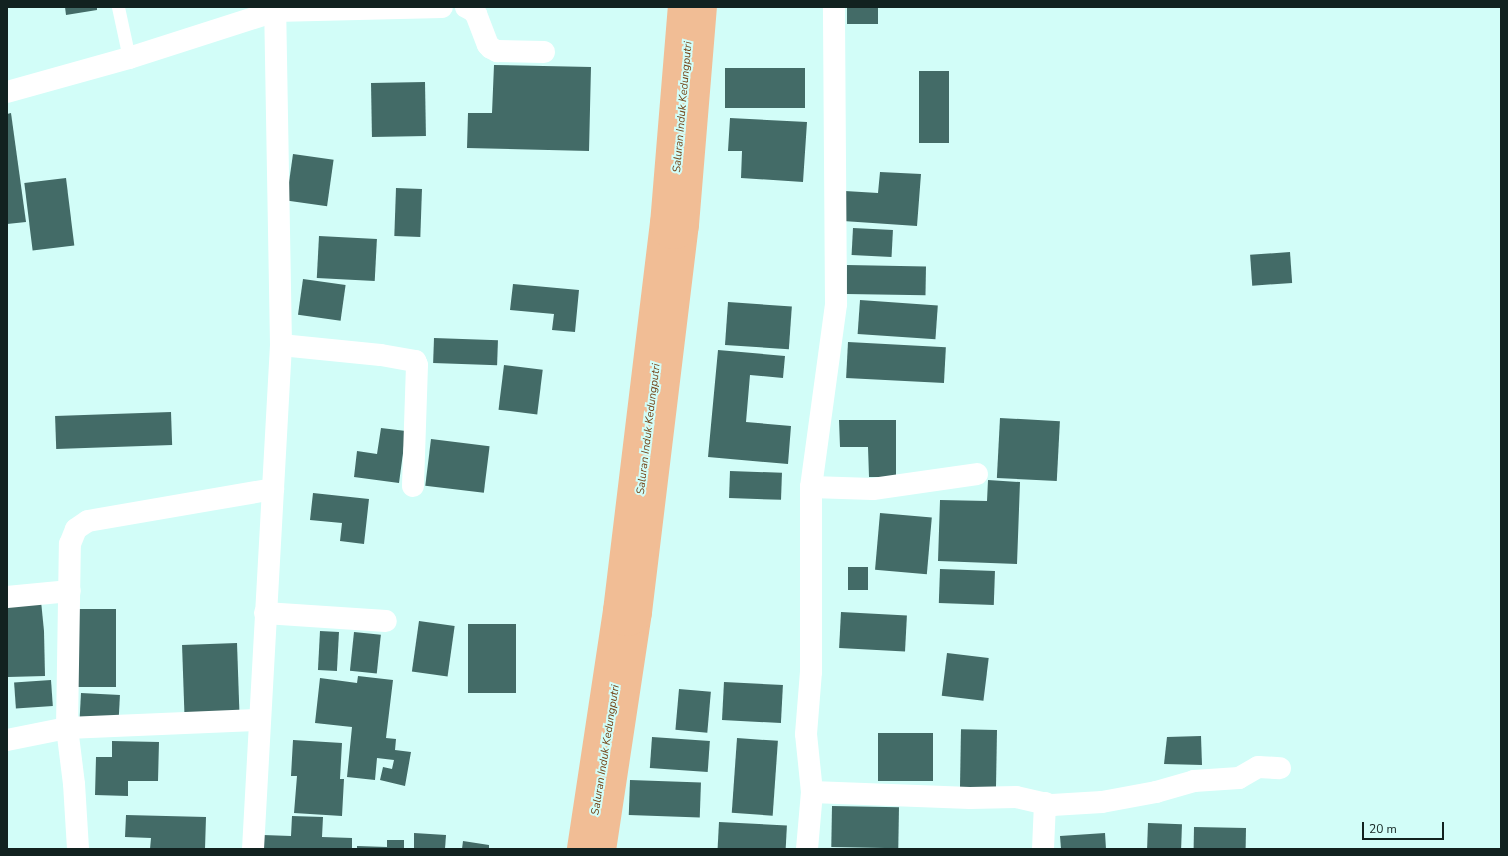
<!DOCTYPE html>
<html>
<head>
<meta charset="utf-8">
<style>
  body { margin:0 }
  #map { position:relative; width:1508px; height:856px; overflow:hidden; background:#d2fdf8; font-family:"Nunito Sans",sans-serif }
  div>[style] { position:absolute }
  .river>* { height:49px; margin:-24.5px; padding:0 24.5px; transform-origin:24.5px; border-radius:24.5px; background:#f1bd95 }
  .building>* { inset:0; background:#436b67; transform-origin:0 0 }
  .lane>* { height:13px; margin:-6.5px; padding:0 6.5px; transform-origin:6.5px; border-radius:6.5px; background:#fff }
  .street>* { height:22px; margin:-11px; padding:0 11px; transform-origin:11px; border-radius:11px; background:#fff }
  span { translate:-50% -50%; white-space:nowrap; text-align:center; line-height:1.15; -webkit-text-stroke:4px #d2fdf8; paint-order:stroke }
  .water-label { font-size:11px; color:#714114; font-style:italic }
  .frame { position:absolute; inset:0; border:8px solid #122220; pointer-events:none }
  .scale { position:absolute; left:1362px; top:822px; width:82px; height:18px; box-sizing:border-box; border:2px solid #122220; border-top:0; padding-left:5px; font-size:12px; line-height:14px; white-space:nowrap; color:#122220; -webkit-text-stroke:3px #d2fdf8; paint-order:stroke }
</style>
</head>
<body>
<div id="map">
  <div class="river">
    <i style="left:591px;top:849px;width:241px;rotate:-81.4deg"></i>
    <i style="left:627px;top:611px;width:390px;rotate:-83.1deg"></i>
    <i style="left:674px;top:224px;width:218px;rotate:-85.3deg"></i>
  </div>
  <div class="building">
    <i style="clip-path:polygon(65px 7px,97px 7px,97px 10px,66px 15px)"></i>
    <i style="left:847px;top:7px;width:31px;height:17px"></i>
    <i style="clip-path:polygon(494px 65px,591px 67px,589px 151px,467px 148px,468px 113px,492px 113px)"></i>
    <i style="left:805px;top:68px;width:40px;height:80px;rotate:90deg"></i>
    <i style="left:919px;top:71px;width:30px;height:72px"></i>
    <i style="left:425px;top:82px;width:54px;height:54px;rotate:89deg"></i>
    <i style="clip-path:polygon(11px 113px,26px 222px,7px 224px,7px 114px)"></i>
    <i style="clip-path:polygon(730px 118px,807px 122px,803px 182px,741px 178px,742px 151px,728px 151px)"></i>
    <i style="left:293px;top:154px;width:41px;height:47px;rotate:8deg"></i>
    <i style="clip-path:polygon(880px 172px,921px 174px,917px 226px,843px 221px,845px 191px,878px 193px)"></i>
    <i style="left:66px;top:178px;width:68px;height:42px;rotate:83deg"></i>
    <i style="left:396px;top:188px;width:26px;height:48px;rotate:2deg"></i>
    <i style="left:853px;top:228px;width:40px;height:27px;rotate:3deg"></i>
    <i style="left:319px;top:236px;width:58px;height:42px;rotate:3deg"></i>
    <i style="left:1290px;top:252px;width:31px;height:40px;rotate:86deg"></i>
    <i style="left:847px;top:265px;width:79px;height:29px;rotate:1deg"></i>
    <i style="left:303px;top:279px;width:43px;height:36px;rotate:8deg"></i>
    <i style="clip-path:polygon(513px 284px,579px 290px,575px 332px,552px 330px,554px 314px,510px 310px)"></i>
    <i style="left:860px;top:300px;width:78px;height:34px;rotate:4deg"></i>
    <i style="left:728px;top:302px;width:64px;height:43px;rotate:4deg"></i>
    <i style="left:434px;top:338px;width:64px;height:25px;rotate:2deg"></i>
    <i style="left:848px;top:342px;width:98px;height:36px;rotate:3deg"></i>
    <i style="clip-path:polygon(718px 350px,785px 356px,783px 378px,750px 375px,746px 422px,791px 426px,788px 464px,708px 457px)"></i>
    <i style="left:504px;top:365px;width:39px;height:45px;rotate:7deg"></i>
    <i style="left:171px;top:412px;width:33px;height:116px;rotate:88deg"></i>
    <i style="left:1000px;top:418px;width:60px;height:60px;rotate:3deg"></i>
    <i style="clip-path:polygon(839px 420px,896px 420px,896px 477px,869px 477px,868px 447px,840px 447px)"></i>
    <i style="clip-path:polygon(381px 428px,406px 431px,399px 483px,354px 477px,357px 451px,377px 454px)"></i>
    <i style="left:431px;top:439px;width:59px;height:47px;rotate:7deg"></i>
    <i style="left:730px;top:471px;width:52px;height:27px;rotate:2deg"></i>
    <i style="clip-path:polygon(988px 480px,1020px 482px,1017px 564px,938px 561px,940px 500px,987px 501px)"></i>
    <i style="clip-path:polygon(313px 493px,369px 499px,364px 544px,340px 541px,342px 523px,310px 520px)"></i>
    <i style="left:880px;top:513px;width:52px;height:57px;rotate:5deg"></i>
    <i style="left:848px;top:567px;width:20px;height:23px"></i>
    <i style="left:940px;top:569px;width:55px;height:34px;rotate:2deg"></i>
    <i style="clip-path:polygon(41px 601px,44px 631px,45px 676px,8px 677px,7px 605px)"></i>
    <i style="left:73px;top:609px;width:43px;height:78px"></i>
    <i style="left:841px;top:612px;width:66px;height:36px;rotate:3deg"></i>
    <i style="left:419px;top:621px;width:36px;height:51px;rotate:8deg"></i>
    <i style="left:468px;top:624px;width:48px;height:69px"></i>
    <i style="left:320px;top:631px;width:19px;height:39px;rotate:3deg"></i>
    <i style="left:354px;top:632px;width:27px;height:39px;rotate:6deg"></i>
    <i style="left:237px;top:643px;width:74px;height:55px;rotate:88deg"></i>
    <i style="left:947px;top:653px;width:42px;height:43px;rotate:7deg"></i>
    <i style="clip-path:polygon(358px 676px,393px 680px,386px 738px,396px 739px,395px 750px,411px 752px,405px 786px,380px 780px,383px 767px,392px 769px,394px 760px,377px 758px,375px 780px,347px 777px,352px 727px,315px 723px,320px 678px,357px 683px)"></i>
    <i style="left:51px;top:680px;width:26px;height:37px;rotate:86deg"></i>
    <i style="left:724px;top:682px;width:59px;height:38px;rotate:3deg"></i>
    <i style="left:679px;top:689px;width:32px;height:41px;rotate:5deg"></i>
    <i style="left:81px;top:693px;width:39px;height:26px;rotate:3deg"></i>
    <i style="left:997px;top:730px;width:58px;height:36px;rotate:91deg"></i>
    <i style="left:933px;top:733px;width:48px;height:55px;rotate:90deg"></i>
    <i style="clip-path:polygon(1201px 736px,1202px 765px,1164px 764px,1167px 737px)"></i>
    <i style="left:652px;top:737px;width:58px;height:31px;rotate:4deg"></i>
    <i style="left:737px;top:738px;width:41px;height:75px;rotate:4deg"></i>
    <i style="clip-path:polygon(293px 740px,342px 743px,340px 779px,344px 779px,342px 816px,294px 813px,297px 776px,291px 776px)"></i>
    <i style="clip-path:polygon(112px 741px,159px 742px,158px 781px,128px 781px,128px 796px,95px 795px,96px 757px,112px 757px)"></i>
    <i style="left:630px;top:780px;width:71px;height:35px;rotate:2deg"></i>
    <i style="left:832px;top:806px;width:67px;height:41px;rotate:1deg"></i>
    <i style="clip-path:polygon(126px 815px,206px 817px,205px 849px,150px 849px,151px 838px,125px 837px)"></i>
    <i style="clip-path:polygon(292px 816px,323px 817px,322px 837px,352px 838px,352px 849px,263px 849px,263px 835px,291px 836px)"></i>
    <i style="left:719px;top:822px;width:68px;height:27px;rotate:3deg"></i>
    <i style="left:1148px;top:823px;width:34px;height:26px;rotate:2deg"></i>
    <i style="left:1194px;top:827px;width:52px;height:22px;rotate:1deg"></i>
    <i style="clip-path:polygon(414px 833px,446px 835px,445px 849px,414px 849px)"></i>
    <i style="clip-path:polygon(1105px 833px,1106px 849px,1061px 849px,1060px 836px)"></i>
    <i style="clip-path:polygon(387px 840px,404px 840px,404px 849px,357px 849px,357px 846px,387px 847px)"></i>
    <i style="clip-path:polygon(463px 841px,489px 845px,489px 849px,462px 849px)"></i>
  </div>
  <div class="lane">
    <i style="left:118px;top:7px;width:52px;rotate:77.8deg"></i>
  </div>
  <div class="street">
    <i style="left:466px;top:7px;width:7px;rotate:27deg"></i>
    <i style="left:472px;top:10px;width:6px;rotate:45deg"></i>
    <i style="left:476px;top:14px;width:33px;rotate:69deg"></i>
    <i style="left:488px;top:45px;width:4px;rotate:45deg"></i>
    <i style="left:491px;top:48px;width:7px;rotate:27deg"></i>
    <i style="left:497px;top:51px;width:47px;rotate:1.2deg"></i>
    <i style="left:7px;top:92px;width:127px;rotate:-15.6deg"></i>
    <i style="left:129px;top:58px;width:153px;rotate:-17.8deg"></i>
    <i style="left:275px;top:11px;width:4px;rotate:-90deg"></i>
    <i style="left:281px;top:345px;width:100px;rotate:5.7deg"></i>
    <i style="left:381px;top:355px;width:35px;rotate:10deg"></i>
    <i style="left:415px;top:361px;width:4px;rotate:63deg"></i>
    <i style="left:417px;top:365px;width:121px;rotate:91.9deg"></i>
    <i style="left:811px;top:487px;width:62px;rotate:1.8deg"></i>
    <i style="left:873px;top:489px;width:105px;rotate:-8.2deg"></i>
    <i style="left:7px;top:597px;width:63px;rotate:-5.4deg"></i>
    <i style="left:265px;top:613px;width:121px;rotate:3.8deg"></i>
    <i style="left:7px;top:740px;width:61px;rotate:-11.3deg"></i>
    <i style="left:67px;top:728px;width:193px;rotate:-2.4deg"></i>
    <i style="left:812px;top:792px;width:158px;rotate:2.2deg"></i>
    <i style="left:970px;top:798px;width:46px;rotate:-1.2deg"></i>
    <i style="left:1016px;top:797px;width:37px;rotate:13deg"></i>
    <i style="left:1052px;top:805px;width:50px;rotate:-3.4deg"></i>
    <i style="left:1102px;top:802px;width:55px;rotate:-10.5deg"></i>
    <i style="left:1156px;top:792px;width:40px;rotate:-16deg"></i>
    <i style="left:1194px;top:781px;width:45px;rotate:-3.8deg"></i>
    <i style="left:1239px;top:778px;width:22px;rotate:-30deg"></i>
    <i style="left:1258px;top:767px;width:22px;rotate:3deg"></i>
    <i style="left:78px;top:849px;width:65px;rotate:-93.5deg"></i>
    <i style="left:74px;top:784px;width:56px;rotate:-97.1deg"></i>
    <i style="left:67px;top:728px;width:184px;rotate:-89.1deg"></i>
    <i style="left:70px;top:544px;width:16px;rotate:-68deg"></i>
    <i style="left:76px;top:529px;width:14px;rotate:-34deg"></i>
    <i style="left:88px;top:521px;width:188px;rotate:-9.8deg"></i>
    <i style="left:253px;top:849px;width:505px;rotate:-86.82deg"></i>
    <i style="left:281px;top:345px;width:334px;rotate:-91deg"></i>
    <i style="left:275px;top:11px;width:167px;rotate:-1.4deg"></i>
    <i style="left:807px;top:849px;width:57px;rotate:-85deg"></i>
    <i style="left:812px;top:792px;width:58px;rotate:-95.9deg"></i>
    <i style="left:806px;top:734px;width:62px;rotate:-85.4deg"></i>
    <i style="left:811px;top:672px;width:185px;rotate:-90deg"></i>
    <i style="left:811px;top:487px;width:185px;rotate:-82.2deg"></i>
    <i style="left:836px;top:304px;width:297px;rotate:-90.4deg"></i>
    <i style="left:1043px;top:849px;width:46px;rotate:-87.5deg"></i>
  </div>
  <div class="water-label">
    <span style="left:683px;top:107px;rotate:-85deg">Saluran Induk Kedungputri</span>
    <span style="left:649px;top:429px;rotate:-83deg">Saluran Induk Kedungputri</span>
    <span style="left:606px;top:750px;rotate:-81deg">Saluran Induk Kedungputri</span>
  </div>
  <div class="frame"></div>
  <div class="scale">20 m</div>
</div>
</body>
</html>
